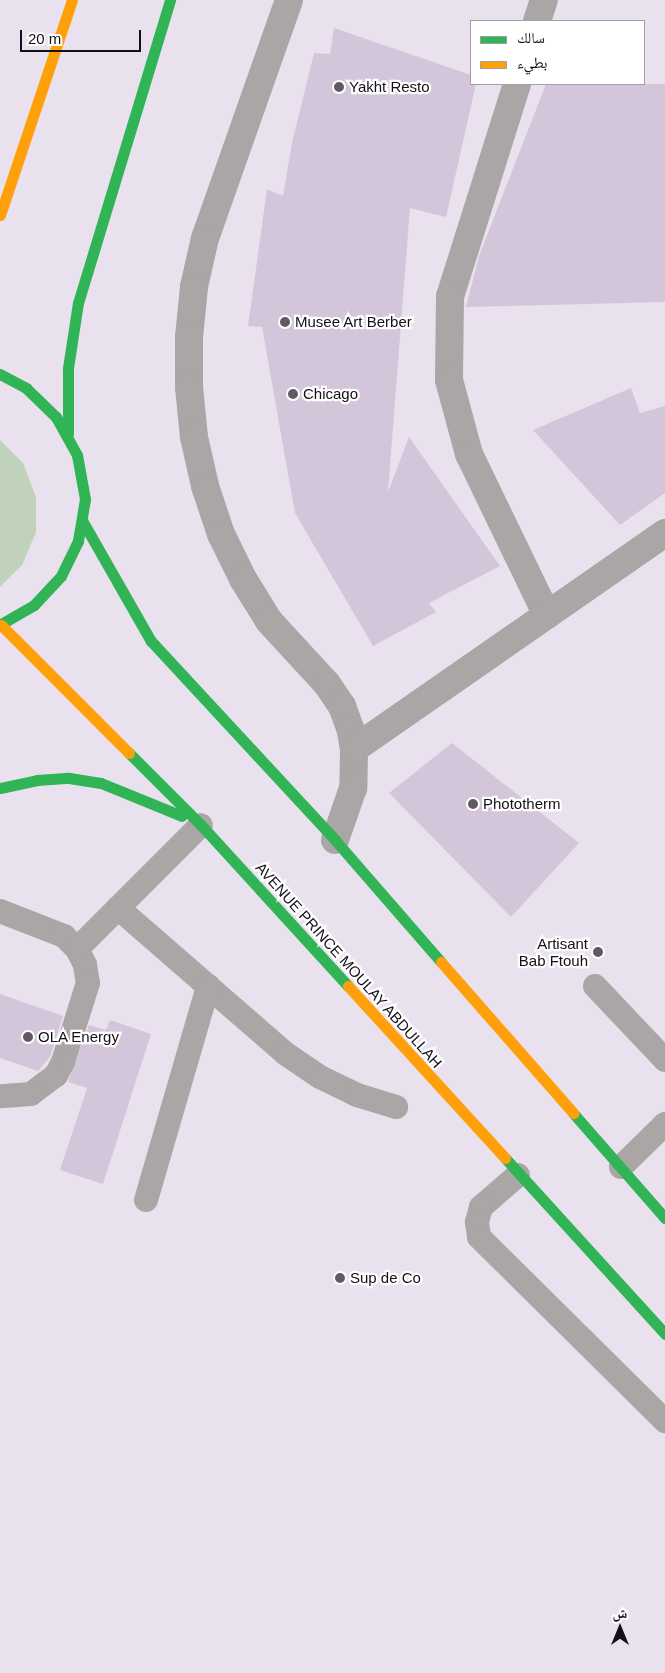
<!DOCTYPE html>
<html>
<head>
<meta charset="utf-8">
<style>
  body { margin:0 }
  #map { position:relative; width:665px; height:1673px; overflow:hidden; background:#e9e1ed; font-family:Arial,"Noto Naskh Arabic",sans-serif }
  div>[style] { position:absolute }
  .green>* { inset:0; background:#c1d2ba }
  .building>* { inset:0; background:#d4c6da }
  .lane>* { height:24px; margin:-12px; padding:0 12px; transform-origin:12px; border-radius:12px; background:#a9a6a5 }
  .street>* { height:28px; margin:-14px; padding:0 14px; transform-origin:14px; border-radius:14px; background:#a9a6a5 }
  .fast>* { height:11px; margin:-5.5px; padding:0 5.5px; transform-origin:5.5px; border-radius:5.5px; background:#30b455 }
  .slow>* { height:11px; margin:-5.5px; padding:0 5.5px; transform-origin:5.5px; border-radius:5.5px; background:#ff9f0a }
  .dots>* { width:14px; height:14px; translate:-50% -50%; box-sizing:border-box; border:2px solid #fff; border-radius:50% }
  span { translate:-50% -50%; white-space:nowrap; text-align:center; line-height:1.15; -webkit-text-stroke:4.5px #fff; paint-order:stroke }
  .poi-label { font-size:15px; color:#151018 }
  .left { translate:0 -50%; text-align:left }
  .right { translate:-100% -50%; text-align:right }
  .street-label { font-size:15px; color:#151018 }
  .legend { position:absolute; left:470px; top:20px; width:175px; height:65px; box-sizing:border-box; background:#fff; border:1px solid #a19fa3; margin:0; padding:6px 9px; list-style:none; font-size:15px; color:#151018 }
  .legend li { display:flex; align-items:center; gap:10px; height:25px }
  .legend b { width:25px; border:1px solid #a19fa3 }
  .north { position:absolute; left:595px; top:1603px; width:50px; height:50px; -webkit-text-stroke:4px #fff; paint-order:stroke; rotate:0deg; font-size:14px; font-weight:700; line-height:20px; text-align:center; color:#151018 }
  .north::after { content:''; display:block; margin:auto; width:18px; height:22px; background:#151018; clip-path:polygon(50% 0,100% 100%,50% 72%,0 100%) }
  .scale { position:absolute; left:20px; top:30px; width:121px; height:22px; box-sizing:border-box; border:2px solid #151018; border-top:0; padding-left:6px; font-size:15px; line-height:18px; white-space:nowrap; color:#151018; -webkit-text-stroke:4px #fff; paint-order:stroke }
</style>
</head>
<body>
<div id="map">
  <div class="green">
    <i style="clip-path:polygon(0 440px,23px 463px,36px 497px,36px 532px,22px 565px,0 587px)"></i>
  </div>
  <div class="building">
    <i style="clip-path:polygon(334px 28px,471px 75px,471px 84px,476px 84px,446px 217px,410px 208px,388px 492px,409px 437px,500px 566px,429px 603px,436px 612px,373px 646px,295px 513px,262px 327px,248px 326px,267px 189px,283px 196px,292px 143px,314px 53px,330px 54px)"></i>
    <i style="clip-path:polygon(546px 84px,665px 84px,665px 302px,466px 307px,479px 256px)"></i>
    <i style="clip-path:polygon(631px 388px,640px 413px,665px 406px,665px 493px,620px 525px,533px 430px)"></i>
    <i style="clip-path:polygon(452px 743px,579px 843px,511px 917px,389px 793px)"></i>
    <i style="clip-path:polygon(0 994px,63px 1016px,50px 1057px,38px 1071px,0 1058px)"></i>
    <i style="clip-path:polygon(110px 1020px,151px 1034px,103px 1184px,60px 1170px,87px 1088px,68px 1082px,89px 1025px,106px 1030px)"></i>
  </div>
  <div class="lane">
    <i style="left:118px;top:908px;width:223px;rotate:41deg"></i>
    <i style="left:286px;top:1054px;width:41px;rotate:34.1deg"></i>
    <i style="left:320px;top:1077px;width:41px;rotate:25.9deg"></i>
    <i style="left:357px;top:1095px;width:41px;rotate:17.1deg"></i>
    <i style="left:0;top:911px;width:69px;rotate:21.3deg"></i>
    <i style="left:64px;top:936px;width:18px;rotate:45deg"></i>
    <i style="left:77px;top:949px;width:18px;rotate:63deg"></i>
    <i style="left:85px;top:965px;width:18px;rotate:81deg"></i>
    <i style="left:88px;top:983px;width:83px;rotate:107.6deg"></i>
    <i style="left:63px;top:1062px;width:15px;rotate:118deg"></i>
    <i style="left:56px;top:1075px;width:31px;rotate:143deg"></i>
    <i style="left:31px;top:1094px;width:31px;rotate:176deg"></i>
    <i style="left:77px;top:949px;width:175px;rotate:-45deg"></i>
    <i style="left:595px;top:986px;width:102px;rotate:46.6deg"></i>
    <i style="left:621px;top:1167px;width:62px;rotate:-44.3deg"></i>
    <i style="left:518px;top:1175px;width:49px;rotate:139.1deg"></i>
    <i style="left:481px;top:1207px;width:16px;rotate:105deg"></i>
    <i style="left:477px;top:1222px;width:15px;rotate:82deg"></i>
    <i style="left:479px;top:1237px;width:262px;rotate:44.7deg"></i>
    <i style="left:146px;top:1200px;width:223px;rotate:-73.8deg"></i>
  </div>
  <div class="street">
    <i style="left:289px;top:0;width:252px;rotate:109.4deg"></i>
    <i style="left:205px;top:238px;width:50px;rotate:102.7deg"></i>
    <i style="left:194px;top:287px;width:50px;rotate:95.7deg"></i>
    <i style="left:189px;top:337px;width:50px;rotate:90deg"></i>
    <i style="left:189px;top:387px;width:50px;rotate:84.3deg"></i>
    <i style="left:194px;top:437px;width:50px;rotate:77.3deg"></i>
    <i style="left:205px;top:486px;width:51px;rotate:71.6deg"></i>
    <i style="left:221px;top:534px;width:50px;rotate:63.9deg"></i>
    <i style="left:243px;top:579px;width:49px;rotate:58.2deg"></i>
    <i style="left:269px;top:621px;width:86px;rotate:47.4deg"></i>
    <i style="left:327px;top:684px;width:27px;rotate:56deg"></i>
    <i style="left:342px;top:706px;width:27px;rotate:70deg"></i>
    <i style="left:351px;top:731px;width:18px;rotate:81deg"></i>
    <i style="left:354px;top:749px;width:39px;rotate:91deg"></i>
    <i style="left:353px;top:788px;width:55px;rotate:109.1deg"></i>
    <i style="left:537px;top:21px;width:22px;rotate:-72deg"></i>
    <i style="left:517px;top:84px;width:222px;rotate:107.5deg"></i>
    <i style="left:450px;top:296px;width:84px;rotate:90.7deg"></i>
    <i style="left:449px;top:380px;width:77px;rotate:74.9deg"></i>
    <i style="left:469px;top:454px;width:179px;rotate:64.2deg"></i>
    <i style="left:354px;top:749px;width:379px;rotate:-34.8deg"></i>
  </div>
  <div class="fast">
    <i style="left:0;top:374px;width:30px;rotate:28deg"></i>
    <i style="left:26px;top:388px;width:42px;rotate:44deg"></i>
    <i style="left:56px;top:417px;width:43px;rotate:61.1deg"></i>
    <i style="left:77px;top:455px;width:45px;rotate:79.7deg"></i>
    <i style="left:85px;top:499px;width:43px;rotate:99.5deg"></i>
    <i style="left:78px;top:541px;width:39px;rotate:116deg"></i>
    <i style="left:61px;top:576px;width:40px;rotate:133deg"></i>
    <i style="left:34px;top:605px;width:39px;rotate:150deg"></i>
    <i style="left:68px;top:434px;width:66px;rotate:-90deg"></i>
    <i style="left:68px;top:368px;width:66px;rotate:-81.3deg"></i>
    <i style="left:78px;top:303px;width:317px;rotate:-73.1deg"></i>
    <i style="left:83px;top:522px;width:137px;rotate:60.3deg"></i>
    <i style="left:151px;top:641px;width:271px;rotate:47.2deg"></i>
    <i style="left:335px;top:840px;width:162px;rotate:49deg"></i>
    <i style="left:129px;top:753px;width:102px;rotate:45deg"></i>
    <i style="left:201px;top:825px;width:218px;rotate:47.6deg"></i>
    <i style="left:0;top:788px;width:38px;rotate:-12deg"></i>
    <i style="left:37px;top:780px;width:32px;rotate:-4deg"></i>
    <i style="left:69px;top:778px;width:32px;rotate:9deg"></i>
    <i style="left:101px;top:783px;width:87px;rotate:22.2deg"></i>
    <i style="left:573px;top:1113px;width:140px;rotate:48.8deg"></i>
    <i style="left:505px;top:1158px;width:238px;rotate:47.7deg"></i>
  </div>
  <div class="slow">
    <i style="left:0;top:215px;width:227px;rotate:-71.5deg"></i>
    <i style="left:1px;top:625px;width:181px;rotate:45deg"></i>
    <i style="left:441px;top:962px;width:201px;rotate:48.8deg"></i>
    <i style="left:348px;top:986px;width:233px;rotate:47.6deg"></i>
  </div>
  <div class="dots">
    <i style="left:339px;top:87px;background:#5f5963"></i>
    <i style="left:285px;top:322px;background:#5f5963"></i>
    <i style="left:293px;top:394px;background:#5f5963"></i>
    <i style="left:473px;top:804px;background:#5f5963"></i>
    <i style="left:598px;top:952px;background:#5f5963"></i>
    <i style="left:28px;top:1037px;background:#5f5963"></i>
    <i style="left:340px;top:1278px;background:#5f5963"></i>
  </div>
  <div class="poi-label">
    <span class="left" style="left:349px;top:87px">Yakht Resto</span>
    <span class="left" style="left:295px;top:322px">Musee Art Berber</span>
    <span class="left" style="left:303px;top:394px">Chicago</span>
    <span class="left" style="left:483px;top:804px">Phototherm</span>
    <span class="right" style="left:588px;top:952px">Artisant<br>Bab Ftouh</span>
    <span class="left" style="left:38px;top:1037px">OLA Energy</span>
    <span class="left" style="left:350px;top:1278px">Sup de Co</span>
  </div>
  <div class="street-label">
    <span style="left:349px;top:965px;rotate:48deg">AVENUE PRINCE MOULAY ABDULLAH</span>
  </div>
  <ul class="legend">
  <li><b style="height:6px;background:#30b455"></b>سالك</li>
  <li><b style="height:6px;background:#ff9f0a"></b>بطيء</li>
  </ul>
  <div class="north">ش</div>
  <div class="scale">20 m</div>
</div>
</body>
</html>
